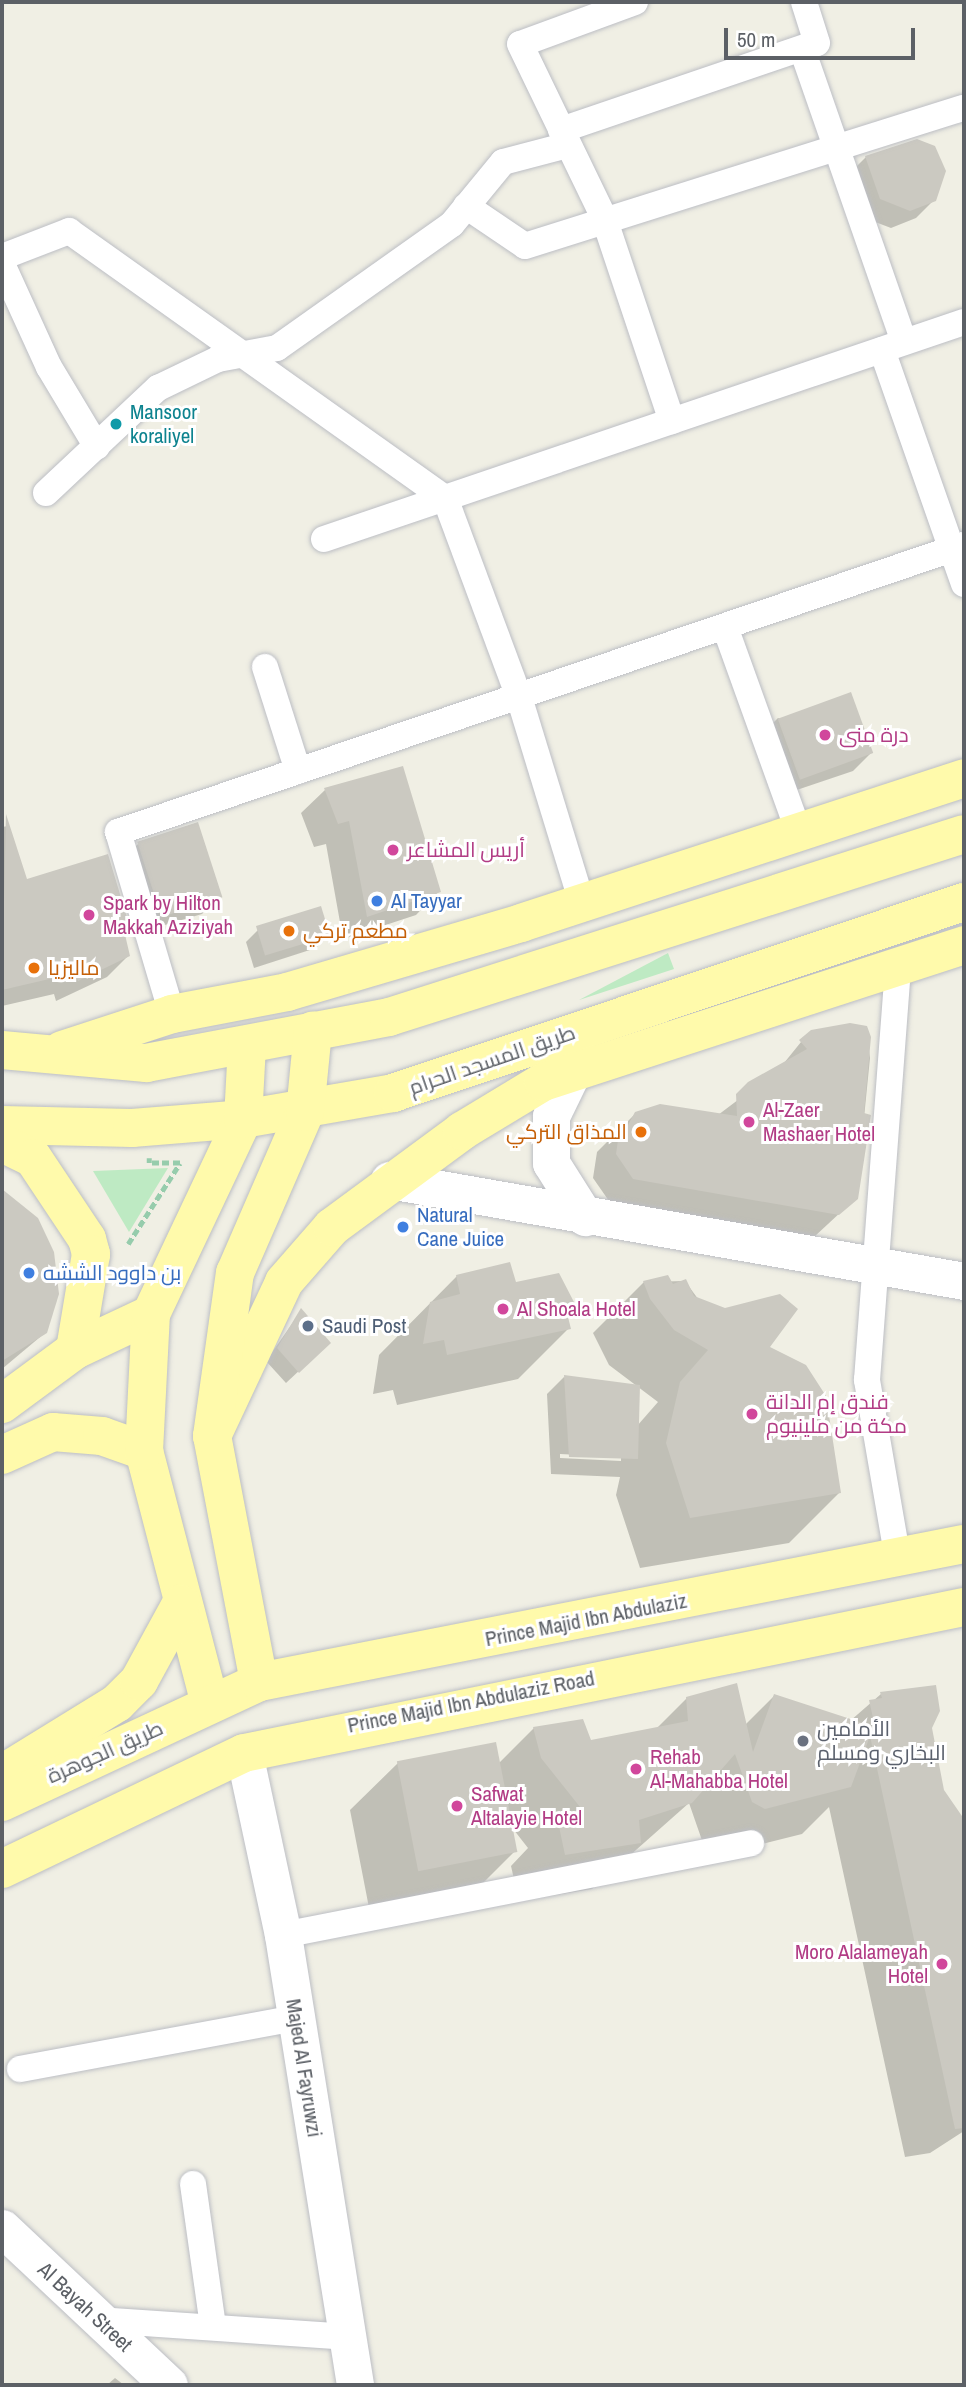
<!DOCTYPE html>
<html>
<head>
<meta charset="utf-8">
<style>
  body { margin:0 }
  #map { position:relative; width:966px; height:2387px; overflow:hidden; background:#f0efe4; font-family:"Archivo Narrow",Cairo,sans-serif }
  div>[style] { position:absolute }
  .green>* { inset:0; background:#beeac3 }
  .shadow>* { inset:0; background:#0003 }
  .building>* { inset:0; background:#cbc9c1; transform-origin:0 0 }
  .path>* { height:4.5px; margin-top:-2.25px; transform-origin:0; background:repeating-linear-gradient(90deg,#96ccac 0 7px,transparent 0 10.5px) }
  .roads { filter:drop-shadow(0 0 2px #bcbec4) drop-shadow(0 0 2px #bcbec4) }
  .street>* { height:26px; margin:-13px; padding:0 13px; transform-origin:13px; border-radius:13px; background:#fff }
  .secondary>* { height:37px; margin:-18.5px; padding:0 18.5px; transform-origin:18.5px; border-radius:18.5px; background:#fff }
  .primary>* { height:38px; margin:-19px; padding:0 19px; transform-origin:19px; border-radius:19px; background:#fffaab }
  .dots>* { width:19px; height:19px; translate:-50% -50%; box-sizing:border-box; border:4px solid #fff; border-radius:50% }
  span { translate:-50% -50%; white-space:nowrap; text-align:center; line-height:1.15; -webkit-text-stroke:6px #fff; paint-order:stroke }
  .culture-label { font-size:21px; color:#0d838f }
  .left { translate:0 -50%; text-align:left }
  .hotel-label { font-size:21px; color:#b23c85 }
  .right { translate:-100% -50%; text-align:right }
  .shop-label { font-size:21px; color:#366cbe }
  .food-label { font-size:21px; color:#c56008 }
  .street-label { font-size:21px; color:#5c6066 }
  .service-label { font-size:21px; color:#4e5e75 }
  .worship-label { font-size:21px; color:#5b616d }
  .frame { position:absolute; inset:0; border:4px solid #5c6066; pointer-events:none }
  .scale { position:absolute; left:724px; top:28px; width:191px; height:32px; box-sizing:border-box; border:4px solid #5c6066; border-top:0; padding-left:9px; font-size:21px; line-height:24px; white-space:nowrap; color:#5c6066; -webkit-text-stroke:5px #fff; paint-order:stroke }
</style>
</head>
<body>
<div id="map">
  <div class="green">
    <i style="clip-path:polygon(668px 953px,674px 969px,579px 1000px)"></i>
    <i style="clip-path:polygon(168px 1168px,129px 1232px,93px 1171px)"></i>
  </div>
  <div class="shadow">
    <i style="clip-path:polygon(866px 157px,934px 200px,916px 218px,891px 228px,862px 217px,848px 175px)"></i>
    <i style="clip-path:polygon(778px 718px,871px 753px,853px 771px,779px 796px,760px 736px)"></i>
    <i style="clip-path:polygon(325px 790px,439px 891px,416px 915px,343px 939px,326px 844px,314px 847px,301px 813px)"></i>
    <i style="clip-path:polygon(8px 826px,26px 881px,127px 924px,122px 929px,128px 956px,107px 977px,56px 1001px,54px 994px,2px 1006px,2px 827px)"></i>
    <i style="clip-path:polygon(138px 844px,220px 896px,202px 914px,141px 932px,120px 862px)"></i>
    <i style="clip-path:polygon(258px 930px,328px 936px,316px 948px,254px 968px,246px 942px)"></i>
    <i style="clip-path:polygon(866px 1028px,870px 1058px,856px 1198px,814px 1237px,609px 1201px,593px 1178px,597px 1152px,636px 1113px,718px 1115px,780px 1068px,801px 1042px)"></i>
    <i style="clip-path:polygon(2px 1195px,12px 1200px,46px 1332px,2px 1369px)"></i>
    <i style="clip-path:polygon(457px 1276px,515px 1284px,565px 1313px,569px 1328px,518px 1379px,397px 1405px,393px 1390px,373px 1394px,379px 1355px)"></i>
    <i style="clip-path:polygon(evenodd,685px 1281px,839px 1493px,789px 1543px,640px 1568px,616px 1495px,620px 1477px,551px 1474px,547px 1394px,564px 1377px,637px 1426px,658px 1402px,609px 1365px,593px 1333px,644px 1282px,685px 1281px,560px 1454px,621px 1457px,621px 1461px,560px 1458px,560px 1454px)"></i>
    <i style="clip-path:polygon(301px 1311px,317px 1354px,286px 1383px,266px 1361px)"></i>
    <i style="clip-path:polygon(935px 1687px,930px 1727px,942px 1790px,964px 1830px,964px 2131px,930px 2153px,905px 2157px,829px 1807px,802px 1834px,717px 1855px,705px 1849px,689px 1803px,592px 1889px,519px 1901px,511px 1866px,528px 1848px,510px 1825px,515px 1851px,467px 1899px,371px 1918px,350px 1810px,398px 1763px,498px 1764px,534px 1728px,590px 1742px,656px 1729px,687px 1698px,745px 1725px,774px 1696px,850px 1721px,881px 1694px)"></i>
    <i style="clip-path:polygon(115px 2378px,124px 2385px,107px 2385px)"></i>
  </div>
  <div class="building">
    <i style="clip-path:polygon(917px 139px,935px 146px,946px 171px,936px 201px,910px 211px,880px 199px,865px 156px)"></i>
    <i style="left:851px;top:692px;width:65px;height:78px;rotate:70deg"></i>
    <i style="clip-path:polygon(403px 766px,441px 892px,367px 917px,349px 821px,338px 824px,324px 788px)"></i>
    <i style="clip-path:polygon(6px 814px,27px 879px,108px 854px,129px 924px,123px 926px,130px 956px,78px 981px,75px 973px,2px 990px)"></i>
    <i style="left:198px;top:822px;width:79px;height:64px;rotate:72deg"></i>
    <i style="left:321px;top:906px;width:31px;height:68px;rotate:73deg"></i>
    <i style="clip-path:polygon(850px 1023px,867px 1026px,871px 1037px,864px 1113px,871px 1115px,858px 1199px,839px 1215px,633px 1179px,616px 1154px,620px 1126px,628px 1125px,635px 1112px,660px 1104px,737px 1116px,736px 1094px,748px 1082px,807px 1049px,799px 1040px,811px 1030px)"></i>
    <i style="clip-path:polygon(2px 1189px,38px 1218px,54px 1252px,59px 1294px,47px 1333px,2px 1361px)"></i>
    <i style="clip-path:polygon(510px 1262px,516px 1282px,559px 1273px,575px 1304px,567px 1313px,571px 1329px,447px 1355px,444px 1340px,423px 1344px,430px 1302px,460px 1294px,456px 1275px)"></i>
    <i style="clip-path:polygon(668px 1275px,673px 1284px,686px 1279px,694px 1296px,725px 1308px,780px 1294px,798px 1309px,770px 1347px,806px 1365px,826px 1396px,841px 1493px,690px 1518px,666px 1443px,680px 1382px,708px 1350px,674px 1330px,650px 1299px,643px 1281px)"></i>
    <i style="clip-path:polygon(301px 1308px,331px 1343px,299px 1373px,277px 1348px)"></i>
    <i style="clip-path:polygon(564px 1375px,640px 1385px,638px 1459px,569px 1457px)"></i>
    <i style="clip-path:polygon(737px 1683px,753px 1752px,774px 1694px,875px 1727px,869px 1700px,882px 1698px,880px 1692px,936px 1685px,940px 1711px,932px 1728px,944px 1790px,964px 1819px,964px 2128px,955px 2129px,870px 1736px,851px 1787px,765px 1809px,752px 1802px,735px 1754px,692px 1803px,639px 1820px,641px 1843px,565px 1855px,557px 1817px,584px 1812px,541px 1758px,533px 1727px,583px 1719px,591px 1740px,688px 1721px,686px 1697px)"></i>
    <i style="left:496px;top:1742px;width:112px;height:101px;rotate:79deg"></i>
  </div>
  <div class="path">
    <i style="left:128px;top:1244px;width:96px;rotate:-57.3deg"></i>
    <i style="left:180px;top:1163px;width:31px;rotate:180deg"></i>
    <i style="left:149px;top:1163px;width:5px;rotate:-90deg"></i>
  </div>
  <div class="roads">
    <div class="street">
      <i style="left:635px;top:2px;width:122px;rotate:159.9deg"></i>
      <i style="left:520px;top:44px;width:193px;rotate:64.2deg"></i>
      <i style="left:604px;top:218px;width:214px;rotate:71.5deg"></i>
      <i style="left:802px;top:49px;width:310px;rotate:70.8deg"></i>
      <i style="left:561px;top:130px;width:270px;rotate:-18.8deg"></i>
      <i style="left:817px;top:43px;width:43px;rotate:-107.6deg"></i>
      <i style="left:466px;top:206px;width:71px;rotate:34.1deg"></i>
      <i style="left:525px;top:246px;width:460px;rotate:-17.5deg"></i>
      <i style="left:2px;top:257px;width:72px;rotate:-21.2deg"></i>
      <i style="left:69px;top:231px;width:461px;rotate:35.4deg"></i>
      <i style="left:445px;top:498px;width:212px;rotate:69.6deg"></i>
      <i style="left:519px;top:697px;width:215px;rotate:73deg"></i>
      <i style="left:2px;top:264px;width:113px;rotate:65.5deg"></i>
      <i style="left:49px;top:367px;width:93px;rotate:59deg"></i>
      <i style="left:882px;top:350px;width:248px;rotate:70.7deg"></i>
      <i style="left:46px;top:493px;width:154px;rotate:-43.2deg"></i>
      <i style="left:158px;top:388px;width:67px;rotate:-25.8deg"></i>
      <i style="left:218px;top:359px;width:60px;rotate:-10.6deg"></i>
      <i style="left:277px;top:348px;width:214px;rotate:-35.3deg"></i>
      <i style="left:452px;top:224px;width:80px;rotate:-50.6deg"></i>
      <i style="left:503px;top:162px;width:67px;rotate:-14.7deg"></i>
      <i style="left:324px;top:539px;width:676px;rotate:-18.73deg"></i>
      <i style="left:725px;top:627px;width:218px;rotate:70.2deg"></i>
      <i style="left:265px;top:667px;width:109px;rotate:72.4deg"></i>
      <i style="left:172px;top:1014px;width:190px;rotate:-106.5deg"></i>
      <i style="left:118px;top:832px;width:893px;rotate:-18.74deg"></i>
      <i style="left:897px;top:1554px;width:177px;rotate:-99.8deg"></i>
      <i style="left:867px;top:1380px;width:414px;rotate:-85.7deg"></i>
      <i style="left:283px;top:1935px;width:477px;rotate:-11.1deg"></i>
      <i style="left:20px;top:2069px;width:281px;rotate:-10.5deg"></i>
      <i style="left:193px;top:2184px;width:144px;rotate:82deg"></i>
      <i style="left:99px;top:2320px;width:249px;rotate:3.9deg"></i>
    </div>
    <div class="secondary">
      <i style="left:572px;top:1073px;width:48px;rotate:116deg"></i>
      <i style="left:551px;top:1116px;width:47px;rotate:90deg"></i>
      <i style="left:551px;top:1163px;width:64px;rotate:57.8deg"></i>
      <i style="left:389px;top:1180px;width:584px;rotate:9.96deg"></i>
      <i style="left:244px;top:1753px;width:186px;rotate:77.9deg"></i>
      <i style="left:283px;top:1935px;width:456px;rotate:80.9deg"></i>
      <i style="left:2px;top:2228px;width:229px;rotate:43.2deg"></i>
    </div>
    <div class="primary">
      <i style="left:2px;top:1050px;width:145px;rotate:5.2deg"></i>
      <i style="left:146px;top:1063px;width:247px;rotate:-10.7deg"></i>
      <i style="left:389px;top:1017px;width:603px;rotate:-17.65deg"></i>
      <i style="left:62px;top:1050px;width:116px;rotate:-18.1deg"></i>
      <i style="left:172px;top:1014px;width:117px;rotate:-10.8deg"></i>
      <i style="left:287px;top:992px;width:244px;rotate:-16.4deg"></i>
      <i style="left:521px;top:923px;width:466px;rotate:-18.1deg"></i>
      <i style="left:2px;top:1125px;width:130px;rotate:1.3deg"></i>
      <i style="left:132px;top:1128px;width:111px;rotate:-4.6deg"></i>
      <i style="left:243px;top:1119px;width:152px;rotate:-9.8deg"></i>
      <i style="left:393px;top:1093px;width:602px;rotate:-18.5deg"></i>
      <i style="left:2px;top:1143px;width:34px;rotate:26deg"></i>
      <i style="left:33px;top:1158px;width:97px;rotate:56.3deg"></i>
      <i style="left:87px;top:1239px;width:16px;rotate:75deg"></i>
      <i style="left:91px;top:1254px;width:97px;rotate:99.5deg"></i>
      <i style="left:2px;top:1404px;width:91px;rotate:-36.5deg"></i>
      <i style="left:75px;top:1350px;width:84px;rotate:-25.3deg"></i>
      <i style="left:212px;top:1436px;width:170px;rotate:-64.9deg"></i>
      <i style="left:284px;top:1282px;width:73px;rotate:-48.9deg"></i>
      <i style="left:332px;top:1227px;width:162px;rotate:-36.4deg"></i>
      <i style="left:462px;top:1131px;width:95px;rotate:-31.2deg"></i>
      <i style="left:543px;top:1082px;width:443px;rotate:-18deg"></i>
      <i style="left:2px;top:1455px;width:56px;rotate:-24.3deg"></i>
      <i style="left:53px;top:1432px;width:49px;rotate:4.7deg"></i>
      <i style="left:102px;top:1436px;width:45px;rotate:19.7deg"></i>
      <i style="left:259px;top:1682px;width:250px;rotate:-100.8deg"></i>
      <i style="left:212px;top:1436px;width:165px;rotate:-82deg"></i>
      <i style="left:235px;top:1273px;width:176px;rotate:-66.5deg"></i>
      <i style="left:305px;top:1112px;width:82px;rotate:-84.4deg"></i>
      <i style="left:210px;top:1704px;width:261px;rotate:-104.6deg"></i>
      <i style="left:144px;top:1451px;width:137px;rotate:-87.1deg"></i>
      <i style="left:151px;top:1314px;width:216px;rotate:-64.7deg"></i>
      <i style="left:243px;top:1119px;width:73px;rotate:-86.9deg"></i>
      <i style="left:2px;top:1774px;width:135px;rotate:-31.7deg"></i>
      <i style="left:117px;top:1703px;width:31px;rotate:-45deg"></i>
      <i style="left:139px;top:1681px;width:88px;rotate:-61.4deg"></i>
      <i style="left:2px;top:1802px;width:284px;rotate:-25deg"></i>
      <i style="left:259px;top:1682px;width:718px;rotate:-11.08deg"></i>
      <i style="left:2px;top:1869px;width:268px;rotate:-25.6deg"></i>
      <i style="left:244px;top:1753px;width:735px;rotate:-11.46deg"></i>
    </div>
  </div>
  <div class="dots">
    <i style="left:116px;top:424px;background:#0f9aa8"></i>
    <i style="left:825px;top:735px;background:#d1479c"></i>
    <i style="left:393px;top:850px;background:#d1479c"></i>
    <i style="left:377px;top:901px;background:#3f7fe0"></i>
    <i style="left:89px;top:915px;background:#d1479c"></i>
    <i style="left:289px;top:931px;background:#e8710a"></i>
    <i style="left:34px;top:968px;background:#e8710a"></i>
    <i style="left:749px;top:1122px;background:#d1479c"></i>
    <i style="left:641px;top:1132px;background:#e8710a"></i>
    <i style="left:403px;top:1227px;background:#3f7fe0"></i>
    <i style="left:29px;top:1273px;background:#3f7fe0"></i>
    <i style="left:503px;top:1309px;background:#d1479c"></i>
    <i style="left:308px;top:1326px;background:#5c6f8a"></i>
    <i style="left:752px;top:1414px;background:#d1479c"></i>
    <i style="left:803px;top:1741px;background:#6b7280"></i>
    <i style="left:636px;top:1769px;background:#d1479c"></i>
    <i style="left:457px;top:1806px;background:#d1479c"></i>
    <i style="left:942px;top:1964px;background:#d1479c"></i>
  </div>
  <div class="culture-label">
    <span class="left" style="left:130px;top:424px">Mansoor<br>koraliyel</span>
  </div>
  <div class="hotel-label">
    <span class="left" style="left:839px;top:735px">درة منى</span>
    <span class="left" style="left:407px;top:850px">أريس المشاعر</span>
    <span class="left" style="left:103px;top:915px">Spark by Hilton<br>Makkah Aziziyah</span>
    <span class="left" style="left:763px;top:1122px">Al-Zaer<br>Mashaer Hotel</span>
    <span class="left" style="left:517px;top:1309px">Al Shoala Hotel</span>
    <span class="left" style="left:766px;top:1414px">فندق إم الدانة<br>مكة من ملينيوم</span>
    <span class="left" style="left:650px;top:1769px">Rehab<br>Al-Mahabba Hotel</span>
    <span class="left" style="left:471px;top:1806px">Safwat<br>Altalayie Hotel</span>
    <span class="right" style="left:928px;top:1964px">Moro Alalameyah<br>Hotel</span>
  </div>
  <div class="shop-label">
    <span class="left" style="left:391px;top:901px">Al Tayyar</span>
    <span class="left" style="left:417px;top:1227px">Natural<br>Cane Juice</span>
    <span class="left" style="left:43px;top:1273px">بن داوود الششه</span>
  </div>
  <div class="food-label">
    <span class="left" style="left:303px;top:931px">مطعم تركي</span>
    <span class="left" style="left:48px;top:968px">ماليزيا</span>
    <span class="right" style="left:627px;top:1132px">المذاق التركي</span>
  </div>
  <div class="street-label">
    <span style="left:492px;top:1060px;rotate:-19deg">طريق المسجد الحرام</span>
    <span style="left:586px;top:1620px;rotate:-11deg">Prince Majid Ibn Abdulaziz</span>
    <span style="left:471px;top:1702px;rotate:-11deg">Prince Majid Ibn Abdulaziz Road</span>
    <span style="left:105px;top:1752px;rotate:-24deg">طريق الجوهرة</span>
    <span style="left:304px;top:2068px;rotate:81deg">Majed Al Fayruwzi</span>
    <span style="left:85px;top:2307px;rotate:43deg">Al Bayah Street</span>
  </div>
  <div class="service-label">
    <span class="left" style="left:322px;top:1326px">Saudi Post</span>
  </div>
  <div class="worship-label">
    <span class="left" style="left:817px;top:1741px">الأمامين<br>البخاري ومسلم</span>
  </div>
  <div class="frame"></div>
  <div class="scale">50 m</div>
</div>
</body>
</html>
